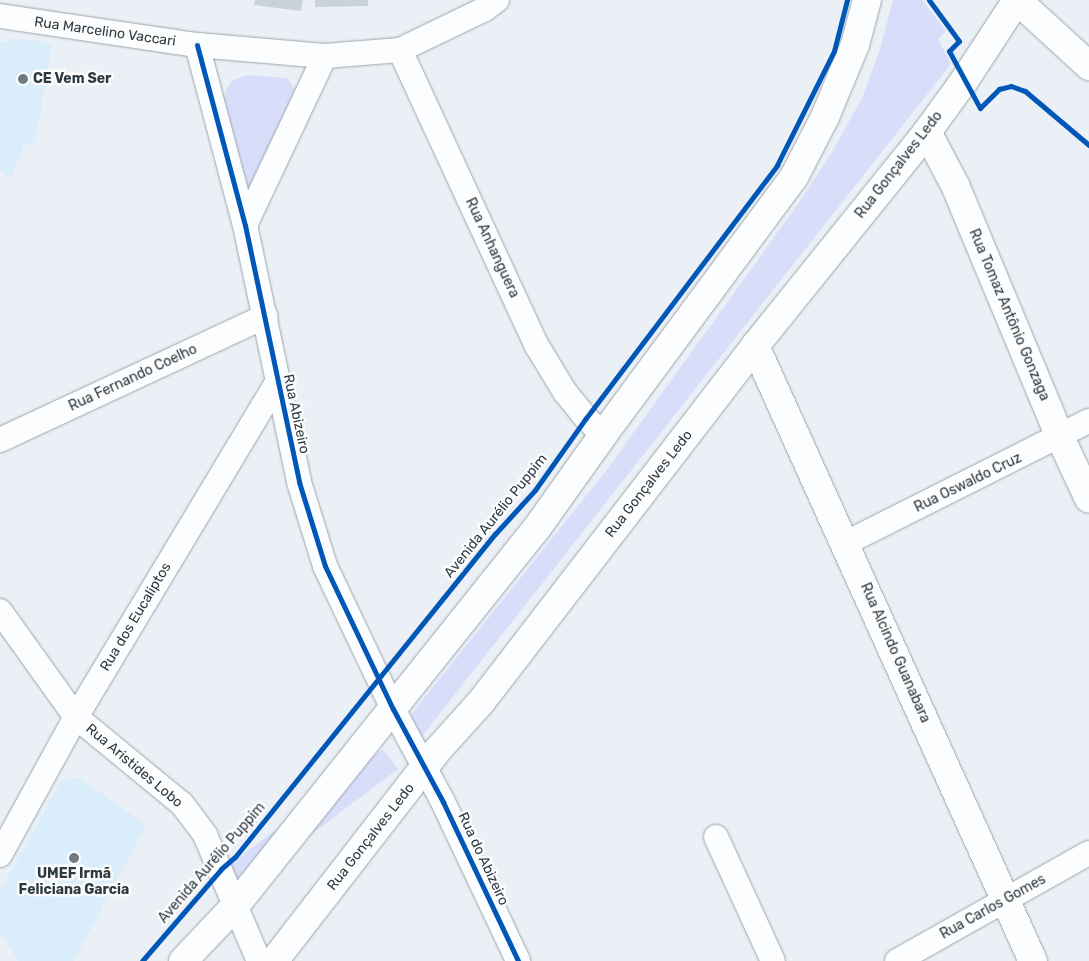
<!DOCTYPE html>
<html>
<head>
<meta charset="utf-8">
<style>
  body { margin:0 }
  #map { position:relative; width:1089px; height:961px; overflow:hidden; background:#eaf0f5; font-family:Rubik,sans-serif }
  div>[style] { position:absolute }
  .built>* { inset:0; background:#d9edfa }
  .green>* { inset:0; background:#d8defa; transform-origin:0 0 }
  .building>* { inset:0; background:#c9d3d7 }
  .roads { filter:drop-shadow(0 0 1px #9da5ab) drop-shadow(0 0 1px #9da5ab) }
  .street>* { height:24px; margin:-12px; padding:0 12px; transform-origin:12px; border-radius:12px; background:#fcfdfe }
  .secondary>* { height:28px; margin:-14px; padding:0 14px; transform-origin:14px; border-radius:14px; background:#fcfdfe }
  .primary>* { height:28px; margin:-14px; padding:0 14px; transform-origin:14px; border-radius:14px; background:#fcfdfe }
  .cycleway>* { height:5px; margin:-2.5px; padding:0 2.5px; transform-origin:2.5px; border-radius:2.5px; background:#0057b8 }
  .dots>* { width:14px; height:14px; translate:-50% -50%; box-sizing:border-box; border:2px solid #fdfdfd; border-radius:50% }
  span { translate:-50% -50%; white-space:nowrap; text-align:center; line-height:1.15; -webkit-text-stroke:5px #fdfdfd; paint-order:stroke }
  .street-label { font-size:14px; color:#2e3a42 }
  .poi-label { font-size:14px; color:#2e3a42; font-weight:700 }
  .left { translate:0 -50%; text-align:left }
</style>
</head>
<body>
<div id="map">
  <div class="built">
    <i style="clip-path:polygon(15px 39px,34px 40px,52px 45px,35px 142px,23px 146px,11px 178px,0 172px,0 43px)"></i>
    <i style="clip-path:polygon(78px 777px,146px 825px,74px 961px,18px 961px,0 932px,0 891px,62px 780px)"></i>
  </div>
  <div class="green">
    <i style="clip-path:polygon(893px 0,922px 0,946px 31px,938px 39px,951px 64px,419px 740px,405px 722px,606px 471px,798px 204px,832px 152px,862px 98px,879px 52px)"></i>
    <i style="clip-path:polygon(248px 75px,287px 78px,294px 88px,292px 101px,248px 202px,223px 100px,228px 86px,233px 80px)"></i>
    <i style="left:383px;top:749px;width:25px;height:200px;rotate:53deg"></i>
  </div>
  <div class="building">
    <i style="clip-path:polygon(255px 0,303px 0,301px 11px,254px 5px)"></i>
    <i style="clip-path:polygon(315px 0,368px 0,368px 6px,315px 7px)"></i>
  </div>
  <div class="roads">
    <div class="street">
      <i style="left:0;top:16px;width:199px;rotate:8.4deg"></i>
      <i style="left:197px;top:45px;width:128px;rotate:4.9deg"></i>
      <i style="left:325px;top:56px;width:75px;rotate:-4.6deg"></i>
      <i style="left:400px;top:50px;width:94px;rotate:-25.8deg"></i>
      <i style="left:485px;top:9px;width:15px;rotate:-37deg"></i>
      <i style="left:197px;top:45px;width:186px;rotate:75.1deg"></i>
      <i style="left:245px;top:225px;width:263px;rotate:78.1deg"></i>
      <i style="left:299px;top:482px;width:88px;rotate:72.8deg"></i>
      <i style="left:325px;top:566px;width:158px;rotate:64.6deg"></i>
      <i style="left:393px;top:709px;width:106px;rotate:61.7deg"></i>
      <i style="left:443px;top:802px;width:176px;rotate:64.7deg"></i>
      <i style="left:400px;top:50px;width:326px;rotate:65.2deg"></i>
      <i style="left:537px;top:346px;width:54px;rotate:58.7deg"></i>
      <i style="left:565px;top:392px;width:33px;rotate:51deg"></i>
      <i style="left:586px;top:418px;width:24px;rotate:45deg"></i>
      <i style="left:245px;top:225px;width:187px;rotate:-64.7deg"></i>
      <i style="left:0;top:440px;width:293px;rotate:-25deg"></i>
      <i style="left:846px;top:543px;width:272px;rotate:-26.7deg"></i>
      <i style="left:0;top:611px;width:130px;rotate:54.4deg"></i>
      <i style="left:76px;top:717px;width:137px;rotate:39.4deg"></i>
      <i style="left:182px;top:804px;width:39px;rotate:53deg"></i>
      <i style="left:205px;top:835px;width:137px;rotate:66.8deg"></i>
      <i style="left:716px;top:837px;width:136px;rotate:65.3deg"></i>
      <i style="left:0;top:855px;width:158px;rotate:-61.2deg"></i>
      <i style="left:76px;top:717px;width:391px;rotate:-59deg"></i>
      <i style="left:897px;top:961px;width:220px;rotate:-29.4deg"></i>
    </div>
    <div class="secondary">
      <i style="left:1017px;top:0;width:98px;rotate:42.5deg"></i>
      <i style="left:927px;top:132px;width:60px;rotate:62.2deg"></i>
      <i style="left:955px;top:185px;width:273px;rotate:67.4deg"></i>
      <i style="left:1060px;top:437px;width:68px;rotate:64.9deg"></i>
      <i style="left:755px;top:346px;width:675px;rotate:65.68deg"></i>
    </div>
    <div class="primary">
      <i style="left:183px;top:961px;width:76px;rotate:-46.6deg"></i>
      <i style="left:235px;top:906px;width:484px;rotate:-51.4deg"></i>
      <i style="left:537px;top:528px;width:114px;rotate:-54.6deg"></i>
      <i style="left:603px;top:435px;width:321px;rotate:-53.5deg"></i>
      <i style="left:794px;top:177px;width:68px;rotate:-62.7deg"></i>
      <i style="left:825px;top:117px;width:78px;rotate:-67.4deg"></i>
      <i style="left:855px;top:45px;width:47px;rotate:-75.1deg"></i>
      <i style="left:274px;top:961px;width:264px;rotate:-52.2deg"></i>
      <i style="left:436px;top:752px;width:67px;rotate:-48deg"></i>
      <i style="left:481px;top:702px;width:449px;rotate:-52.4deg"></i>
      <i style="left:755px;top:346px;width:275px;rotate:-51.2deg"></i>
      <i style="left:927px;top:132px;width:63px;rotate:-54deg"></i>
      <i style="left:964px;top:81px;width:97px;rotate:-56.8deg"></i>
    </div>
  </div>
  <div class="cycleway">
    <i style="left:929px;top:0;width:51px;rotate:53.8deg"></i>
    <i style="left:959px;top:41px;width:14px;rotate:135deg"></i>
    <i style="left:949px;top:51px;width:65px;rotate:61.5deg"></i>
    <i style="left:980px;top:108px;width:27px;rotate:-45deg"></i>
    <i style="left:999px;top:89px;width:12px;rotate:-14deg"></i>
    <i style="left:1011px;top:86px;width:15px;rotate:20deg"></i>
    <i style="left:1025px;top:91px;width:84px;rotate:40.2deg"></i>
    <i style="left:197px;top:45px;width:186px;rotate:75.1deg"></i>
    <i style="left:245px;top:225px;width:263px;rotate:78.1deg"></i>
    <i style="left:299px;top:482px;width:88px;rotate:72.8deg"></i>
    <i style="left:325px;top:566px;width:158px;rotate:64.6deg"></i>
    <i style="left:393px;top:709px;width:106px;rotate:61.7deg"></i>
    <i style="left:443px;top:802px;width:176px;rotate:64.7deg"></i>
    <i style="left:142px;top:961px;width:121px;rotate:-49.3deg"></i>
    <i style="left:221px;top:869px;width:18px;rotate:-41deg"></i>
    <i style="left:235px;top:857px;width:415px;rotate:-51.2deg"></i>
    <i style="left:495px;top:534px;width:59px;rotate:-47.7deg"></i>
    <i style="left:535px;top:490px;width:88px;rotate:-54.7deg"></i>
    <i style="left:586px;top:418px;width:317px;rotate:-52.9deg"></i>
    <i style="left:777px;top:165px;width:127px;rotate:-63.4deg"></i>
    <i style="left:834px;top:51px;width:53px;rotate:-75.7deg"></i>
  </div>
  <div class="dots">
    <i style="left:23px;top:79px;background:#707a81"></i>
    <i style="left:74px;top:858px;background:#707a81"></i>
  </div>
  <div class="street-label">
    <span style="left:105px;top:32px;rotate:8deg">Rua Marcelino Vaccari</span>
    <span style="left:899px;top:165px;rotate:-52deg">Rua Gonçalves Ledo</span>
    <span style="left:492px;top:248px;rotate:65deg">Rua Anhanguera</span>
    <span style="left:1009px;top:315px;rotate:67deg">Rua Tomaz Antônio Gonzaga</span>
    <span style="left:133px;top:378px;rotate:-25deg">Rua Fernando Coelho</span>
    <span style="left:296px;top:414px;rotate:78deg">Rua Abizeiro</span>
    <span style="left:968px;top:483px;rotate:-26deg">Rua Oswaldo Cruz</span>
    <span style="left:649px;top:484px;rotate:-52deg">Rua Gonçalves Ledo</span>
    <span style="left:496px;top:516px;rotate:-51deg">Avenida Aurélio Puppim</span>
    <span style="left:136px;top:617px;rotate:-59deg">Rua dos Eucaliptos</span>
    <span style="left:895px;top:653px;rotate:66deg">Rua Alcindo Guanabara</span>
    <span style="left:134px;top:766px;rotate:40deg">Rua Aristides Lobo</span>
    <span style="left:371px;top:837px;rotate:-52deg">Rua Gonçalves Ledo</span>
    <span style="left:483px;top:859px;rotate:65deg">Rua do Abizeiro</span>
    <span style="left:212px;top:863px;rotate:-49deg">Avenida Aurélio Puppim</span>
    <span style="left:993px;top:907px;rotate:-29deg">Rua Carlos Gomes</span>
  </div>
  <div class="poi-label">
    <span class="left" style="left:33px;top:79px">CE Vem Ser</span>
    <span style="left:74px;top:882px">UMEF Irmã<br>Feliciana Garcia</span>
  </div>
</div>
</body>
</html>
